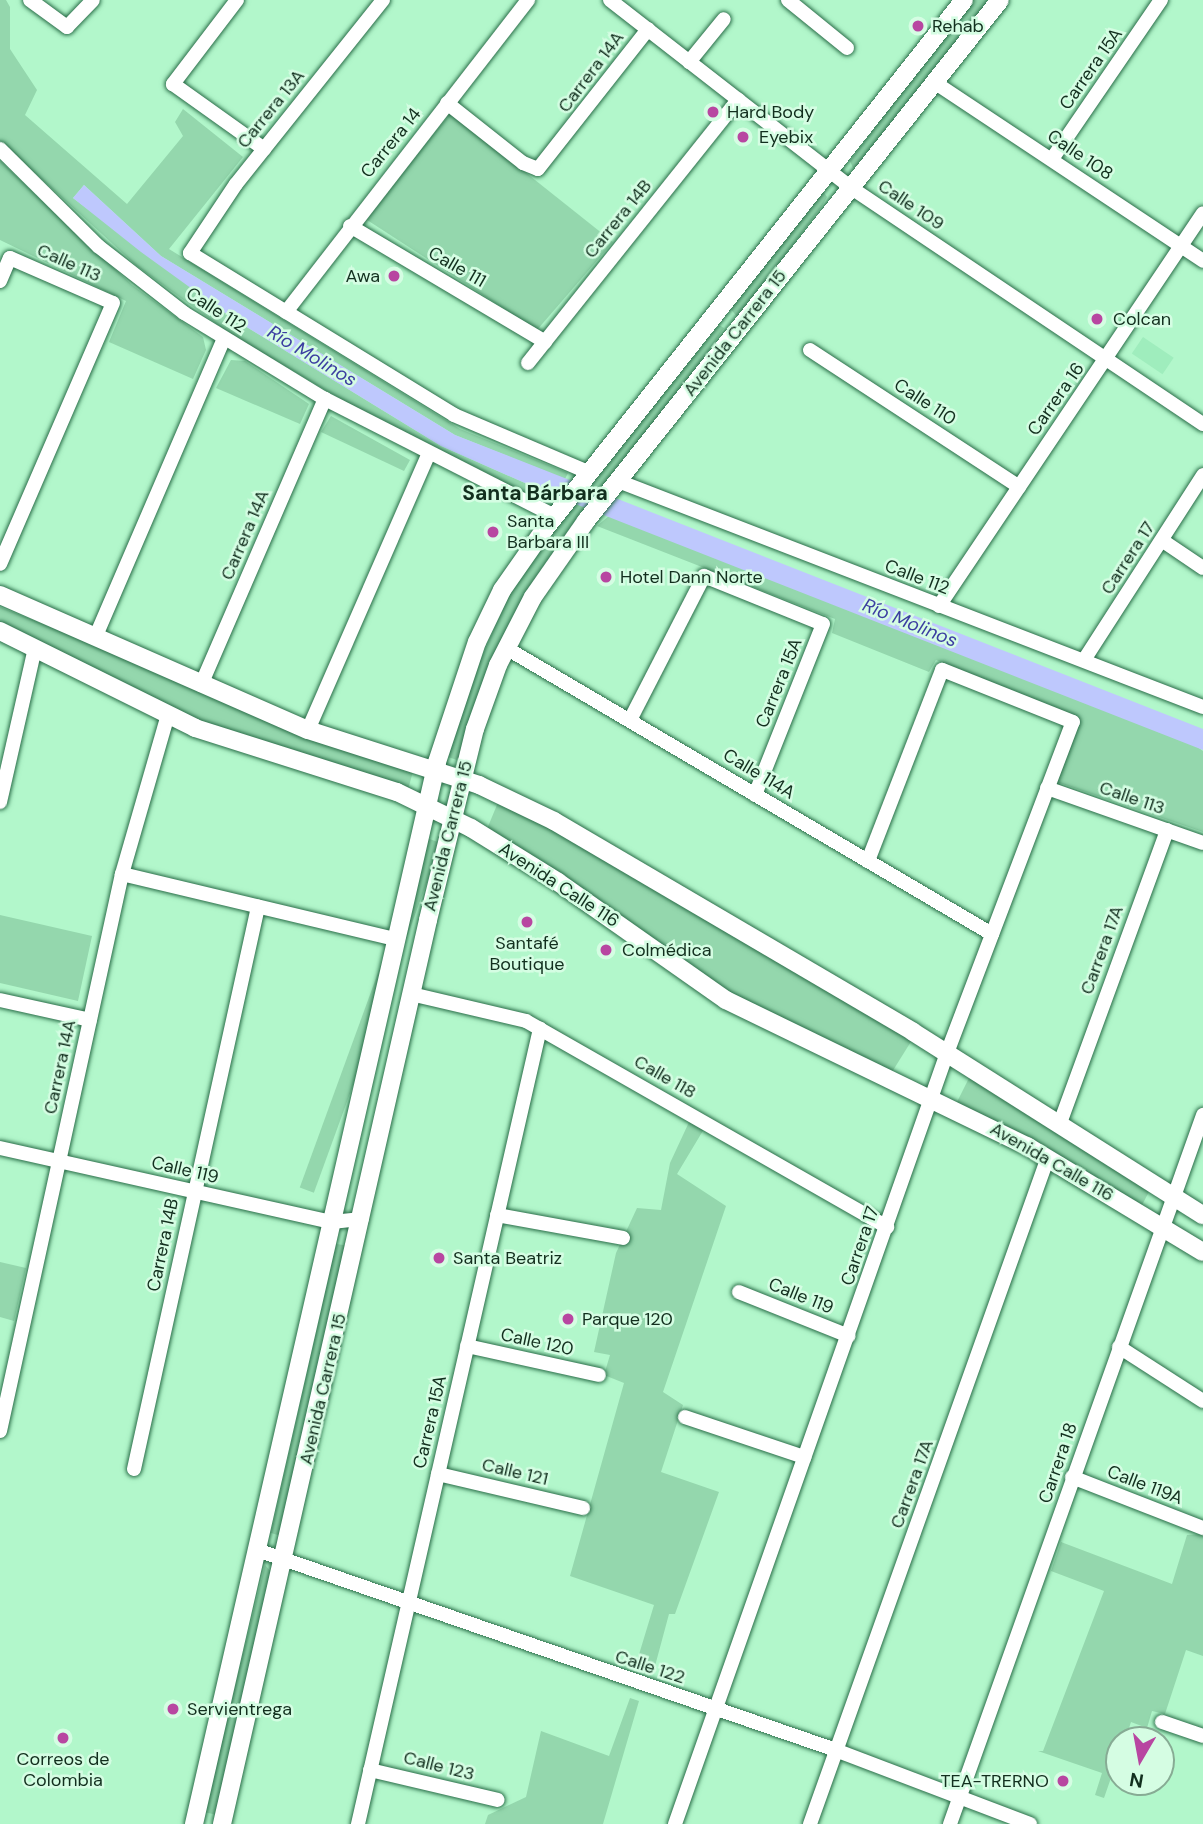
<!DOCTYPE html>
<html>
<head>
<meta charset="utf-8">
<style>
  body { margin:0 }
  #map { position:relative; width:1203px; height:1824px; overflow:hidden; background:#b2f7cb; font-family:"DM Sans",sans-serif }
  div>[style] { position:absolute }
  .built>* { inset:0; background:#9fedbd; transform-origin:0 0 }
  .green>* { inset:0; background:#94d7ad; transform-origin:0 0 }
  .water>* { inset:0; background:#bec8fd }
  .roads { filter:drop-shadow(0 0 2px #296d48) drop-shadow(0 0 2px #296d48) }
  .minor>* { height:14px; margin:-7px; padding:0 7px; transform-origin:7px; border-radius:7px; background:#fff }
  .major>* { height:18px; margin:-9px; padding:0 9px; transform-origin:9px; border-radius:9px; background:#fff }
  .dots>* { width:19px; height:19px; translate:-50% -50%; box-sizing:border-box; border:4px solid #d5fde3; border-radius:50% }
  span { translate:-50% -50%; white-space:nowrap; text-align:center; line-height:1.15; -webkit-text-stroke:5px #d5fde3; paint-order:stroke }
  .poi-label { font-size:18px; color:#122f1e }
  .left { translate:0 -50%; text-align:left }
  .right { translate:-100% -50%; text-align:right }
  .street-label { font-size:18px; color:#122f1e }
  .water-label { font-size:19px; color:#3c3ea1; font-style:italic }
  .quarter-label { font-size:21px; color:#122f1e; font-weight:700 }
  .north { position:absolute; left:1105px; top:1726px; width:70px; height:70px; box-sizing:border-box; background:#d5fde3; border:2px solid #87ab94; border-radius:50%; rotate:190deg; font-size:19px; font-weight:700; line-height:28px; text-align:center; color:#122f1e }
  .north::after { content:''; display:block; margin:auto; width:24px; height:32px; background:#b846a1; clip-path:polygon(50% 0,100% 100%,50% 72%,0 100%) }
</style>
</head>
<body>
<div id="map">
  <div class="built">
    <i style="left:1143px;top:337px;width:37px;height:20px;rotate:34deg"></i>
  </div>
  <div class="green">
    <i style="clip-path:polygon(0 0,6px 0,10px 7px,10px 49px,37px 90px,25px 115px,127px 204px,183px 136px,175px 122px,183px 109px,243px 157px,169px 249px,460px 429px,568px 473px,565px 479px,455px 435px,161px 256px,84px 185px,73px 198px,235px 320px,441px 446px,550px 494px,542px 503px,437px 456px,229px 333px,137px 266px,0 141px)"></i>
    <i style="clip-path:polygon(970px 0,992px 0,858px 168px,853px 168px,850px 161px)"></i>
    <i style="clip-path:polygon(451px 113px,613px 242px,537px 330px,364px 218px)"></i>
    <i style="clip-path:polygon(0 161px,132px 285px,203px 337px,206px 350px,193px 379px,109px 342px,126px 301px,0 240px)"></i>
    <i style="clip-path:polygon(823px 191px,827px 197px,822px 206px,738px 318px,730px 308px)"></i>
    <i style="clip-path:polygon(719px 325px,724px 328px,697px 368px,600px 492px,588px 487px)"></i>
    <i style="clip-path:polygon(231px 360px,245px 361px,309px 404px,300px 424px,216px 388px)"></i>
    <i style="clip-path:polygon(331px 416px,410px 460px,404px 471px,321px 432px)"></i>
    <i style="clip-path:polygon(573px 502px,588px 507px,528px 592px,460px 761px,445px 756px,462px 702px,514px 583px)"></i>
    <i style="clip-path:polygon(610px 515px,1196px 746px,1203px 751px,1203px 832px,1054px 781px,1073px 718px,936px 660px,929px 672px,832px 633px,835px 619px,597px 526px)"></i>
    <i style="clip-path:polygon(0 607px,413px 771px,408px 790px,202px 723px,0 625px)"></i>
    <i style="clip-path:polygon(499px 800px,554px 827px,912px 1040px,892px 1072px,762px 1013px,487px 829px)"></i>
    <i style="left:427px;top:838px;width:15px;height:372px;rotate:20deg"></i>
    <i style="clip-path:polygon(0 915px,92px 936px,78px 1001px,0 983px)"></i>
    <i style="clip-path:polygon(971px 1074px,1152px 1186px,1141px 1207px,957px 1102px)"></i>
    <i style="clip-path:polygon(690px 1120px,704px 1129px,677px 1174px,726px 1206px,663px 1392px,683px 1405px,661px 1472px,719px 1492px,675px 1614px,669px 1614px,655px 1666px,637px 1661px,654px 1605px,570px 1576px,624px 1383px,604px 1375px,610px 1355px,594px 1352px,616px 1253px,637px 1208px,661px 1210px,670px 1163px)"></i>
    <i style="clip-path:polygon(336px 1244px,351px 1246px,281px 1536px,271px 1533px)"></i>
    <i style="clip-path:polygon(0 1262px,26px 1268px,14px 1321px,0 1317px)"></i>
    <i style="clip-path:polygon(1203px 1534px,1203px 1656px,1186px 1650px,1165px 1714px,1152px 1711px,1147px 1728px,1131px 1722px,1125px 1740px,1119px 1740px,1119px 1755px,1104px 1798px,1095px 1795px,1102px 1773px,1038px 1751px,1043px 1751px,1104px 1591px,1051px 1571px,1061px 1542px,1172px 1584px,1187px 1535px)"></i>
    <i style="clip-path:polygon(265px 1565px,272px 1573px,217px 1815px,204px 1812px)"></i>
    <i style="clip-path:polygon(630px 1698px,639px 1701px,603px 1824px,485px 1824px,488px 1815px,526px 1797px,541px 1731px,609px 1756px)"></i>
  </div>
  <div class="water">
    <i style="clip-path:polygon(84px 185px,161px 256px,455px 435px,1203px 729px,1203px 750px,550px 494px,441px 446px,235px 320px,141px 252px,73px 198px)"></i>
  </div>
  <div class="roads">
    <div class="minor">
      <i style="left:30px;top:0;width:46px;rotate:36.1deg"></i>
      <i style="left:67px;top:27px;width:37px;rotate:-46deg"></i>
      <i style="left:237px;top:0;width:106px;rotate:127.3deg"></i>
      <i style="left:173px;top:84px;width:112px;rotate:35.5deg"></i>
      <i style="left:383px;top:0;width:236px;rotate:128.6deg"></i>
      <i style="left:236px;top:184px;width:83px;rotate:123.7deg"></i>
      <i style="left:190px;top:253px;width:310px;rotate:31.5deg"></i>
      <i style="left:454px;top:415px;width:148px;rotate:23.1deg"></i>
      <i style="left:610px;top:0;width:304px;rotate:37.9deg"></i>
      <i style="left:850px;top:187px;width:425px;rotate:33.9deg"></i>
      <i style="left:788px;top:0;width:76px;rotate:39.1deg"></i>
      <i style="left:689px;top:62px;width:55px;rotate:-50.9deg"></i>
      <i style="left:934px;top:82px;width:323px;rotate:33.6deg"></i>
      <i style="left:447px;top:103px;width:97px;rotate:38.3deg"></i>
      <i style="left:523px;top:163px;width:16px;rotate:22deg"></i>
      <i style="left:538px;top:169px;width:178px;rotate:-51.8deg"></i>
      <i style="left:0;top:149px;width:138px;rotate:44.7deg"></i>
      <i style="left:98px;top:246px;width:109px;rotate:37.9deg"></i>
      <i style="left:184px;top:313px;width:165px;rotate:31.4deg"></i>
      <i style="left:325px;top:399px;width:258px;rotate:27deg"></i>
      <i style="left:1052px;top:159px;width:193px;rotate:-55.6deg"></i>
      <i style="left:350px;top:226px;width:227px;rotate:30.7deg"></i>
      <i style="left:0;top:281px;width:25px;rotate:-67deg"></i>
      <i style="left:10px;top:258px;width:112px;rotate:23.6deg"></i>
      <i style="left:113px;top:303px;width:284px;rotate:113.4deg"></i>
      <i style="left:286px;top:312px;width:395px;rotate:-52.2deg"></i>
      <i style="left:810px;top:350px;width:250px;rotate:33.2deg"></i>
      <i style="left:528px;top:363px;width:337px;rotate:-51.4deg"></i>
      <i style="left:618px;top:481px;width:627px;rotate:21.12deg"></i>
      <i style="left:1163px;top:541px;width:48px;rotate:34deg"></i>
      <i style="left:939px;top:606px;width:473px;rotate:-56.1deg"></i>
      <i style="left:95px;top:638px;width:326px;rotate:-66.7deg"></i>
      <i style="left:506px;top:648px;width:564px;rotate:30.48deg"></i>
      <i style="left:1084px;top:660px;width:220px;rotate:-57.2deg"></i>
      <i style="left:201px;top:685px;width:312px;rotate:-66.6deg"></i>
      <i style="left:630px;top:720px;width:162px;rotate:-62.8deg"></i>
      <i style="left:704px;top:576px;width:128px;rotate:22deg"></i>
      <i style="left:823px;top:624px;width:184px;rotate:111.7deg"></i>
      <i style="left:308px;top:730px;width:300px;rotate:-66.4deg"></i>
      <i style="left:1047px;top:788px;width:165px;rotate:19.4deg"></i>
      <i style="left:0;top:802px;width:158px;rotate:-77.2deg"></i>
      <i style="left:122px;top:874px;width:281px;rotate:13.4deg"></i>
      <i style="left:411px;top:994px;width:118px;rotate:13.2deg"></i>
      <i style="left:526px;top:1021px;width:416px;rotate:29.7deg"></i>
      <i style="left:0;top:1000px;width:92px;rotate:12.5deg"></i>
      <i style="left:1060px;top:1123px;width:312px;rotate:-69.9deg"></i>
      <i style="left:0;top:1148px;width:340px;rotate:12.6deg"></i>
      <i style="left:332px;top:1222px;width:30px;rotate:-6deg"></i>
      <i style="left:497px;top:1215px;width:128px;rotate:10.3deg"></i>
      <i style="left:739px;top:1292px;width:118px;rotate:21.8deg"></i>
      <i style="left:467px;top:1346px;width:135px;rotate:12.4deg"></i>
      <i style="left:1119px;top:1347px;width:100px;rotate:32.7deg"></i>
      <i style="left:685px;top:1417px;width:126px;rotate:18.6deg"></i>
      <i style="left:0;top:1431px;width:570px;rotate:-77.65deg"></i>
      <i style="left:122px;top:874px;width:166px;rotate:-73.9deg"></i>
      <i style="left:134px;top:1469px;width:576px;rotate:-77.56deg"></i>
      <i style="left:438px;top:1474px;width:149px;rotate:13.2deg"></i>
      <i style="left:1072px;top:1477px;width:141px;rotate:21.3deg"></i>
      <i style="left:257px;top:1550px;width:606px;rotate:19.06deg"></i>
      <i style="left:830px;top:1748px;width:214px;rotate:20.8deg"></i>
      <i style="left:1162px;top:1722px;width:43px;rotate:18.9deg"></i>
      <i style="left:370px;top:1770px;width:131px;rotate:13.2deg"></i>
      <i style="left:358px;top:1824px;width:816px;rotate:-77.11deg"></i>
      <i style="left:675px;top:1824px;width:818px;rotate:-70.57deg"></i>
      <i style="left:947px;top:1053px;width:354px;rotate:-69.2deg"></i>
      <i style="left:1073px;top:722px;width:141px;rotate:-158.3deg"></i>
      <i style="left:942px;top:670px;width:205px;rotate:111.2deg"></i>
      <i style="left:810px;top:1824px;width:708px;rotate:-70.36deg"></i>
      <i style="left:950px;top:1824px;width:753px;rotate:-70.36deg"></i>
    </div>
    <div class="major">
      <i style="left:0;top:595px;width:336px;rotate:23.7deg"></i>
      <i style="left:308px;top:730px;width:180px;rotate:17.8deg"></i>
      <i style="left:479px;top:785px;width:83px;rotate:25.6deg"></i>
      <i style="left:554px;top:821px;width:416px;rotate:30.4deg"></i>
      <i style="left:913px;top:1032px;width:343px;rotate:32.3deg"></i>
      <i style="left:0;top:631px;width:218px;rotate:26.4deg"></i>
      <i style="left:195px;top:728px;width:212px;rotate:17.6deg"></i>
      <i style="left:397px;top:792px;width:82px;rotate:25.9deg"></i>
      <i style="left:471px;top:828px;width:102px;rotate:31.8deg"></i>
      <i style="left:558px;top:882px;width:205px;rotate:35.1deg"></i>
      <i style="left:726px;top:1000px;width:335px;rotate:25.9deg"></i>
      <i style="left:1027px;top:1146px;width:205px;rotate:31.1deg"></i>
      <i style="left:194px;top:1824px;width:1089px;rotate:-77.11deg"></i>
      <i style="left:437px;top:762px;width:126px;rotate:-71.6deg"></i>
      <i style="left:477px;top:642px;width:58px;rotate:-64.3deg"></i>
      <i style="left:502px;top:590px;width:73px;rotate:-55deg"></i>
      <i style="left:544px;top:530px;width:676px;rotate:-51.6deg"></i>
      <i style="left:222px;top:1824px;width:927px;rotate:-77.16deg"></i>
      <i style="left:428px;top:920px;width:197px;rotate:-76.2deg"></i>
      <i style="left:475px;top:729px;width:68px;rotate:-70.2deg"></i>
      <i style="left:498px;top:665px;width:76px;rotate:-62.8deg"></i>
      <i style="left:533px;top:597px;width:93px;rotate:-55.1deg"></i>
      <i style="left:586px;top:521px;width:665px;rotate:-51.53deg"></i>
    </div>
  </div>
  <div class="dots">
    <i style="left:918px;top:26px;background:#b846a1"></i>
    <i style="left:713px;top:112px;background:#b846a1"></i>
    <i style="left:743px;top:137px;background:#b846a1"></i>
    <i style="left:394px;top:276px;background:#b846a1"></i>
    <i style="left:1097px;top:319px;background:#b846a1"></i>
    <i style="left:493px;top:532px;background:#b846a1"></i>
    <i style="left:606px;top:577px;background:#b846a1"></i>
    <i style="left:527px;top:922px;background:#b846a1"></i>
    <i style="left:606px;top:950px;background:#b846a1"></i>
    <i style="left:439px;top:1258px;background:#b846a1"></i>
    <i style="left:568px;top:1319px;background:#b846a1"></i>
    <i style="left:173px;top:1709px;background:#b846a1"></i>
    <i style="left:63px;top:1738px;background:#b846a1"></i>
    <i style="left:1063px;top:1781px;background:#b846a1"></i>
  </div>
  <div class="poi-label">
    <span class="left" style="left:932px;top:26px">Rehab</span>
    <span class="left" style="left:727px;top:112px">Hard Body</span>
    <span class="left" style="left:759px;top:137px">Eyebix</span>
    <span class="right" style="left:380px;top:276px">Awa</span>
    <span class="left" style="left:1113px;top:319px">Colcan</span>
    <span class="left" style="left:507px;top:532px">Santa<br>Barbara III</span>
    <span class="left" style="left:620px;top:577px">Hotel Dann Norte</span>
    <span style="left:527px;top:954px">Santafé<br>Boutique</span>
    <span class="left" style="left:622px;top:950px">Colmédica</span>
    <span class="left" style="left:453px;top:1258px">Santa Beatriz</span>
    <span class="left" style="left:582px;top:1319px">Parque 120</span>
    <span class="left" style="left:187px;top:1709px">Servientrega</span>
    <span style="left:63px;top:1770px">Correos de<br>Colombia</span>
    <span class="right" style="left:1049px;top:1781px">TEA-TRERNO</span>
  </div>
  <div class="street-label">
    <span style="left:1091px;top:69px;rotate:-55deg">Carrera 15A</span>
    <span style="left:591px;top:72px;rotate:-53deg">Carrera 14A</span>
    <span style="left:271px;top:109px;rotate:-51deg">Carrera 13A</span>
    <span style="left:391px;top:143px;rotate:-51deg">Carrera 14</span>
    <span style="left:1080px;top:155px;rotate:34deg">Calle 108</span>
    <span style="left:911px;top:205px;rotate:34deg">Calle 109</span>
    <span style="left:618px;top:219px;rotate:-51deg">Carrera 14B</span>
    <span style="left:69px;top:263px;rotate:24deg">Calle 113</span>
    <span style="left:457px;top:267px;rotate:30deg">Calle 111</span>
    <span style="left:216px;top:310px;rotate:33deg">Calle 112</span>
    <span style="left:735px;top:333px;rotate:-52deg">Avenida Carrera 15</span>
    <span style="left:1056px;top:399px;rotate:-55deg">Carrera 16</span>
    <span style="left:925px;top:402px;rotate:33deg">Calle 110</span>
    <span style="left:245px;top:535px;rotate:-67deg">Carrera 14A</span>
    <span style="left:1128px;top:558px;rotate:-57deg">Carrera 17</span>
    <span style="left:917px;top:577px;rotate:21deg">Calle 112</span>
    <span style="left:779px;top:683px;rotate:-68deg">Carrera 15A</span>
    <span style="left:759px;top:774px;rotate:31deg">Calle 114A</span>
    <span style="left:1132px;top:798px;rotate:19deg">Calle 113</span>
    <span style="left:448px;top:836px;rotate:-76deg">Avenida Carrera 15</span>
    <span style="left:559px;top:885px;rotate:33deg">Avenida Calle 116</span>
    <span style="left:1102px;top:950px;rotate:-70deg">Carrera 17A</span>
    <span style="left:60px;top:1067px;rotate:-78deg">Carrera 14A</span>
    <span style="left:665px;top:1077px;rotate:30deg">Calle 118</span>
    <span style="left:1052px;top:1162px;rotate:30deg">Avenida Calle 116</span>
    <span style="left:185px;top:1170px;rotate:13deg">Calle 119</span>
    <span style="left:163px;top:1245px;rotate:-78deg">Carrera 14B</span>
    <span style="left:860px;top:1246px;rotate:-71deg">Carrera 17</span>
    <span style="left:801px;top:1296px;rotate:22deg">Calle 119</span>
    <span style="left:537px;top:1342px;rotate:12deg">Calle 120</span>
    <span style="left:323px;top:1389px;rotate:-77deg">Avenida Carrera 15</span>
    <span style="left:430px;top:1422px;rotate:-77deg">Carrera 15A</span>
    <span style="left:1058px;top:1463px;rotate:-71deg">Carrera 18</span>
    <span style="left:515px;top:1472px;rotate:13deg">Calle 121</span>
    <span style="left:912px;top:1484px;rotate:-70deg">Carrera 17A</span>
    <span style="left:1145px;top:1485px;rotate:21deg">Calle 119A</span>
    <span style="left:650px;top:1667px;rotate:18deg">Calle 122</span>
    <span style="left:439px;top:1766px;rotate:14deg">Calle 123</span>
  </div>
  <div class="water-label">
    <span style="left:312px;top:356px;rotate:31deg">Río Molinos</span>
    <span style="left:910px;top:623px;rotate:22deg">Río Molinos</span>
  </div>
  <div class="quarter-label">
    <span style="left:535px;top:493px">Santa Bárbara</span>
  </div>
  <div class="north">N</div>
</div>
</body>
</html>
